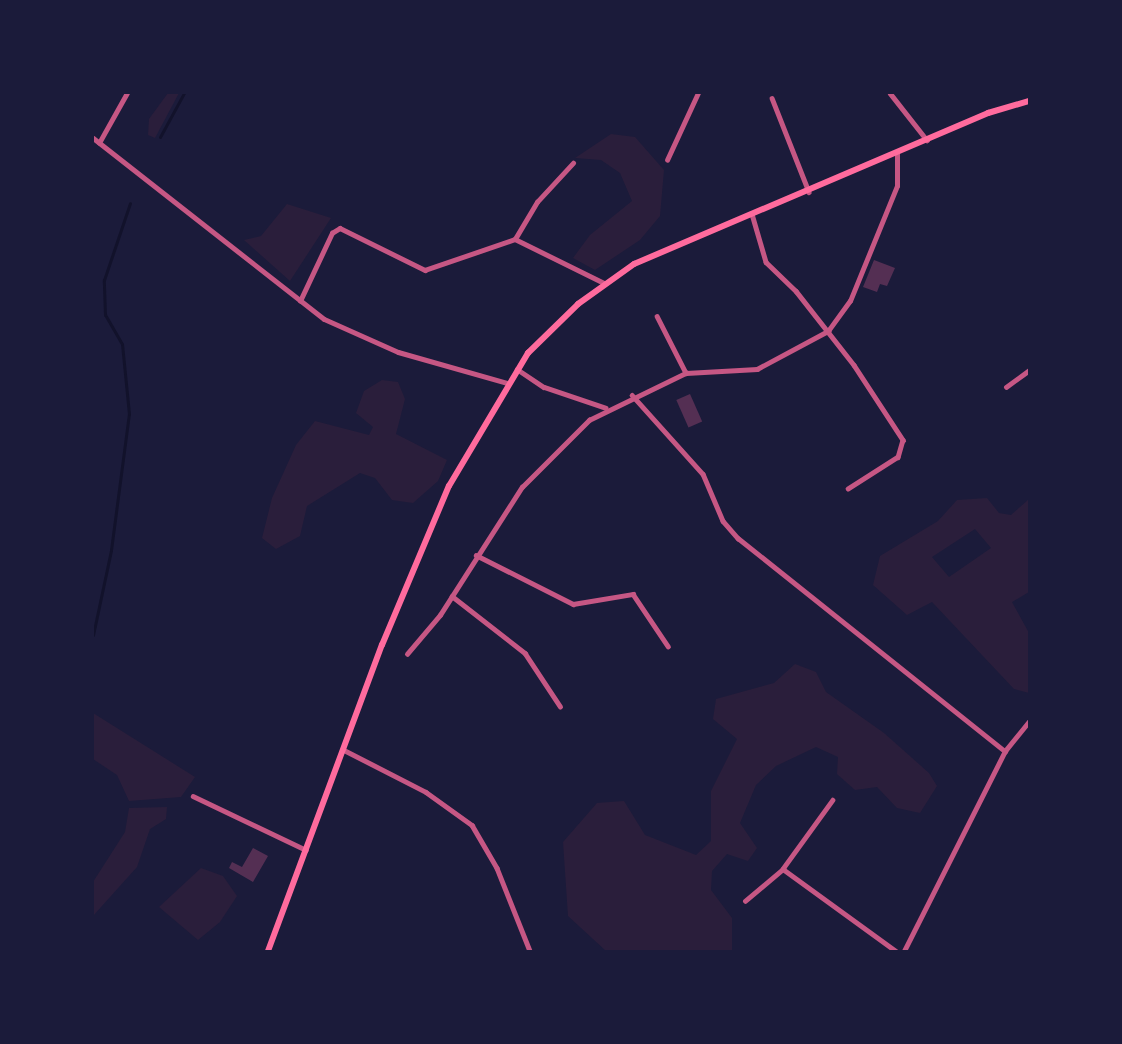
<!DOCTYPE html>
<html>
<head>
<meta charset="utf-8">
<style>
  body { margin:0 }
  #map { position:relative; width:1122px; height:1044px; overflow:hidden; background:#1b1b3a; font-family:"Zilla Slab",serif }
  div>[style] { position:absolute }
  .green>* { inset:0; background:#2a1e3b }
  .stream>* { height:3px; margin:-1.5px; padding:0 1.5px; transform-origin:1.5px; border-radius:1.5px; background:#12122b }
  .building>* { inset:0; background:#542f53; transform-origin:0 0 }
  .minor>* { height:4.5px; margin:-2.25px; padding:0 2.25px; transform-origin:2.25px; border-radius:2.25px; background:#c65784 }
  .tertiary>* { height:5px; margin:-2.5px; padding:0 2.5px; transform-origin:2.5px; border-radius:2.5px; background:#c65784 }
  .secondary>* { height:6px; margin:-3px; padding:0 3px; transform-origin:3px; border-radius:3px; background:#ff6b9d }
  span { translate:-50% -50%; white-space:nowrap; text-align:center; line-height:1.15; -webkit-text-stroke:6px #1b1b3a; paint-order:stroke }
  .frame { position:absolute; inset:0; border:94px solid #1b1b3a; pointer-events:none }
</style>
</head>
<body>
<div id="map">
  <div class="green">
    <i style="clip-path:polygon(168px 93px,179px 93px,155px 138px,148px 135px,149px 119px)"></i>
    <i style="clip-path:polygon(611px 134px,635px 137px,664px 170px,660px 216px,640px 240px,595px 270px,573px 258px,590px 235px,632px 201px,620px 173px,601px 160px,575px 158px)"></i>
    <i style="clip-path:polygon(287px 204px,331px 218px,290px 281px,244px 240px,261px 236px)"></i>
    <i style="clip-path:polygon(382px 380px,398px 382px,405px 399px,396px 434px,447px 460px,438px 481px,413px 503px,392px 500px,375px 478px,360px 473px,307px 506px,300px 536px,276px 549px,262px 538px,272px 498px,296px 445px,315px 421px,369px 435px,373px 427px,356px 413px,364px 391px)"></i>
    <i style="clip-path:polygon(evenodd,987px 498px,999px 513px,1011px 515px,1029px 499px,1029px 592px,1012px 602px,1029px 633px,1029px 693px,1014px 689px,932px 602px,907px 615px,873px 585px,880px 556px,938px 521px,957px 500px,987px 498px,975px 529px,991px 548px,949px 577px,932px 557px,975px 529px)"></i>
    <i style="clip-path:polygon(795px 664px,816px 672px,826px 692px,884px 733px,929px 773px,937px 786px,920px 813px,897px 808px,877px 787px,855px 790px,837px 774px,838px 757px,816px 747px,776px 766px,756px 785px,740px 823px,757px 848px,748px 861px,727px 854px,712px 871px,711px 890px,732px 918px,732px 951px,606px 951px,568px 916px,563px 842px,597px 803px,624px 801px,645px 835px,696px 855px,711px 841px,711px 791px,737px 739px,713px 719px,716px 699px,774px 683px)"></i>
    <i style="clip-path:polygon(93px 713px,195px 777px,181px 797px,129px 801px,117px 775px,93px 759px)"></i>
    <i style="clip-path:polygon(167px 807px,166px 819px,150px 829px,137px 867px,93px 916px,93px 882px,125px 832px,129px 808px)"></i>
    <i style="clip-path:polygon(201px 868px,223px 876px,237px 896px,220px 922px,198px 940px,159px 907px)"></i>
  </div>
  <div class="stream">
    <i style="left:160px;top:137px;width:50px;rotate:-61.4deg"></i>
    <i style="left:93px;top:635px;width:87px;rotate:-78deg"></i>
    <i style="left:111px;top:550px;width:137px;rotate:-82.5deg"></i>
    <i style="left:129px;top:414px;width:70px;rotate:-95.7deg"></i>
    <i style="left:122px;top:344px;width:34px;rotate:-120deg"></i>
    <i style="left:105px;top:315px;width:35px;rotate:-92deg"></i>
    <i style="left:104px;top:280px;width:81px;rotate:-71.3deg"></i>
  </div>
  <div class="building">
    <i style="clip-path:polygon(874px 260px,895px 268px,887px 286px,880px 284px,877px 292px,863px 287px)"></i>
    <i style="left:690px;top:394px;width:30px;height:15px;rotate:66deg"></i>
    <i style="clip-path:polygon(253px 848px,268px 856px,253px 882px,229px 868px,232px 862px,242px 867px)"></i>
  </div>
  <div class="minor">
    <i style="left:890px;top:93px;width:60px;rotate:51.8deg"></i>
    <i style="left:772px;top:98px;width:101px;rotate:68.5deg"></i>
    <i style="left:99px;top:143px;width:57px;rotate:-60.8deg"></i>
    <i style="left:667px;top:160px;width:74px;rotate:-65.2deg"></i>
    <i style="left:752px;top:214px;width:50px;rotate:73.7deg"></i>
    <i style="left:766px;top:262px;width:42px;rotate:44deg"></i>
    <i style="left:796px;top:291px;width:94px;rotate:51.9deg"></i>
    <i style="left:854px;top:365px;width:90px;rotate:56.8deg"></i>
    <i style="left:903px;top:440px;width:18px;rotate:106deg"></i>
    <i style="left:898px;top:457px;width:59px;rotate:147.4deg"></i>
    <i style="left:515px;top:239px;width:43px;rotate:-59.3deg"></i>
    <i style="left:537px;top:202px;width:53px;rotate:-47.3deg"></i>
    <i style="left:300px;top:301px;width:75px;rotate:-64.8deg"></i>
    <i style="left:332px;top:233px;width:9px;rotate:-32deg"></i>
    <i style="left:340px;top:228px;width:95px;rotate:26.3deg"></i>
    <i style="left:425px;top:270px;width:95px;rotate:-19deg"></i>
    <i style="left:515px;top:239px;width:99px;rotate:26.3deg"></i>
    <i style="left:657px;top:316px;width:64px;rotate:63deg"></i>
    <i style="left:517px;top:369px;width:32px;rotate:34deg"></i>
    <i style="left:544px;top:387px;width:65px;rotate:18.7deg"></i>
    <i style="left:1006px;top:387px;width:29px;rotate:-36deg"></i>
    <i style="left:632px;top:395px;width:106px;rotate:48.1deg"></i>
    <i style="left:703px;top:474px;width:51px;rotate:66.9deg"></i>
    <i style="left:723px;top:521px;width:23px;rotate:49deg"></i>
    <i style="left:738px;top:538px;width:342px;rotate:38.6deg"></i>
    <i style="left:476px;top:555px;width:109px;rotate:26.8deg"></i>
    <i style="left:573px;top:604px;width:61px;rotate:-9.5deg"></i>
    <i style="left:633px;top:594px;width:63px;rotate:56.1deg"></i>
    <i style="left:452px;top:596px;width:93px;rotate:38deg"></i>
    <i style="left:525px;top:653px;width:64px;rotate:56.6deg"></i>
    <i style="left:407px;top:654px;width:51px;rotate:-49.8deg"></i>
    <i style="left:440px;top:615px;width:152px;rotate:-57.4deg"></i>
    <i style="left:522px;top:487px;width:95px;rotate:-45deg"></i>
    <i style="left:589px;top:420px;width:108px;rotate:-25.9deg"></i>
    <i style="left:686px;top:373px;width:71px;rotate:-3.2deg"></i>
    <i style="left:757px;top:369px;width:81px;rotate:-28.2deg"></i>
    <i style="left:828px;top:331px;width:37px;rotate:-54deg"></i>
    <i style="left:850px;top:301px;width:124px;rotate:-67.8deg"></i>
    <i style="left:897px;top:186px;width:32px;rotate:-90deg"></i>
    <i style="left:344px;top:750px;width:92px;rotate:27.1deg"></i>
    <i style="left:426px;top:792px;width:57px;rotate:35.7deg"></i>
    <i style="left:472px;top:825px;width:50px;rotate:59.8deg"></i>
    <i style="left:497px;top:868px;width:89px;rotate:68.3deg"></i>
    <i style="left:193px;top:796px;width:125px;rotate:25.5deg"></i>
    <i style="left:833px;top:800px;width:85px;rotate:125.9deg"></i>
    <i style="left:783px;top:869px;width:140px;rotate:36deg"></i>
    <i style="left:745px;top:901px;width:50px;rotate:-40.1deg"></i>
    <i style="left:904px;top:951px;width:224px;rotate:-63.2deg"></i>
    <i style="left:1005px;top:751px;width:38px;rotate:-51deg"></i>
  </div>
  <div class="tertiary">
    <i style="left:93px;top:138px;width:293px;rotate:38.1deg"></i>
    <i style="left:324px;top:319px;width:81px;rotate:24deg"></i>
    <i style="left:398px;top:352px;width:113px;rotate:15.9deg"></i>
  </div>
  <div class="secondary">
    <i style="left:268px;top:951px;width:327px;rotate:-69.6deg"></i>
    <i style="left:382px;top:645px;width:173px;rotate:-67.2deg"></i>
    <i style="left:449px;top:486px;width:155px;rotate:-59.3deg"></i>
    <i style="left:528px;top:353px;width:70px;rotate:-44.4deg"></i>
    <i style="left:578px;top:304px;width:69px;rotate:-35.5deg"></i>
    <i style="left:634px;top:264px;width:385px;rotate:-23.1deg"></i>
    <i style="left:988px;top:113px;width:43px;rotate:-16.3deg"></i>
  </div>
  <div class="frame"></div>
</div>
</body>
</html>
